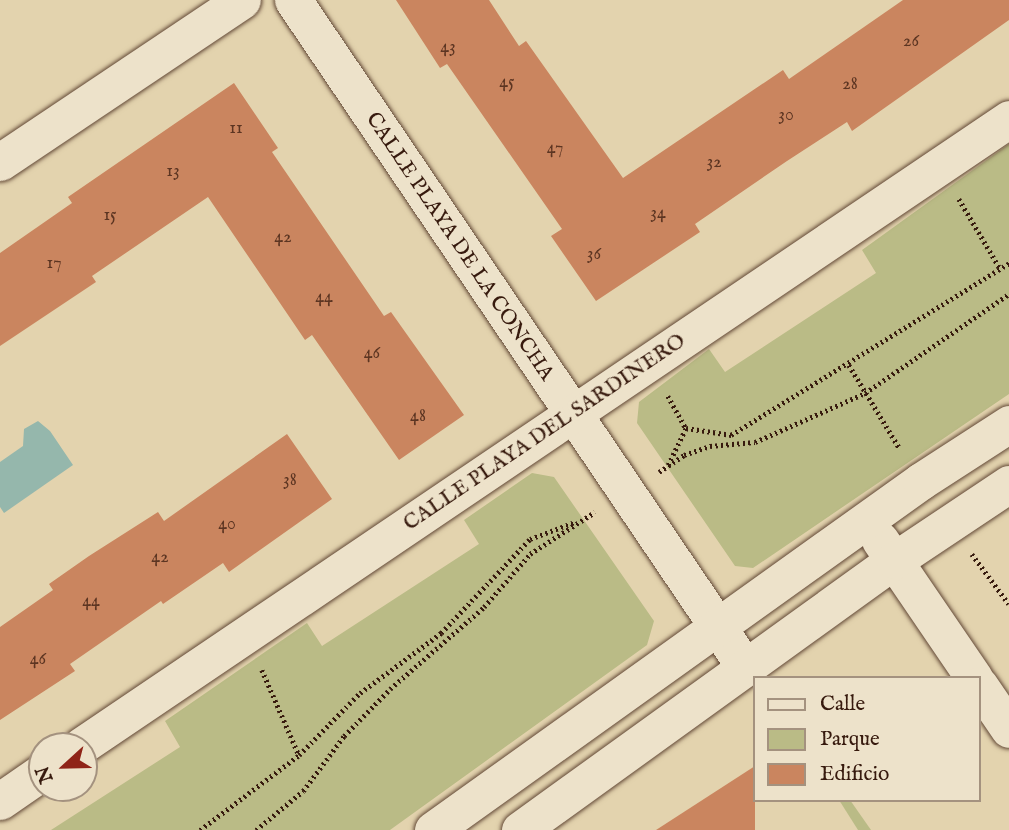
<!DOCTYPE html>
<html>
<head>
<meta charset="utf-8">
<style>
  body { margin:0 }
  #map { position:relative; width:1009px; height:830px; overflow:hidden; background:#e3d3ae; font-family:"IM FELL English",serif }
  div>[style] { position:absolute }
  .green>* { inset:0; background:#babb86 }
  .water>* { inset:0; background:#95b7ac }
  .building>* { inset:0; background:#ca855f }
  .path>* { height:4.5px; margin-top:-2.25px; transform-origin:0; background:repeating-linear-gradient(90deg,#371a0e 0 2px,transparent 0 5.5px) }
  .roads { filter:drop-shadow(0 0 2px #624836) drop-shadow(0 0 2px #624836) }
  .minor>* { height:37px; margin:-18.5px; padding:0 18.5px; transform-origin:18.5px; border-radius:18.5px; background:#ede2ca }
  span { translate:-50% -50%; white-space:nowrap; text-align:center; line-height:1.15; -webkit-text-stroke:7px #ede2ca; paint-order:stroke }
  .number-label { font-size:18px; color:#5c3522 }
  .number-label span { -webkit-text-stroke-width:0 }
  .street-label { font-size:21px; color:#371a0e }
  .legend { position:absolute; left:753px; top:676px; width:228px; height:126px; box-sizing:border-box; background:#ede2ca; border:2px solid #a4927f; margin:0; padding:9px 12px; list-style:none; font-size:21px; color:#371a0e }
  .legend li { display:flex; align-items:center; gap:14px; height:35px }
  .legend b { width:35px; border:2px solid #a4927f }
  .north { position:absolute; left:28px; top:732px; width:70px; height:70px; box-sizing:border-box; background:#ede2ca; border:2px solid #a4927f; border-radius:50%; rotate:248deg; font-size:19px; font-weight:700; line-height:28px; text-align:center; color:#371a0e }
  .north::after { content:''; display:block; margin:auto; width:24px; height:32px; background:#8f2418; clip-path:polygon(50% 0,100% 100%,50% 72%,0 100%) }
</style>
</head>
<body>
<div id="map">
  <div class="green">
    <i style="clip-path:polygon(1009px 144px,1009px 394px,753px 568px,735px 566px,637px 423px,639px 402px,709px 349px,725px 372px,876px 273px,862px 250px)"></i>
    <i style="clip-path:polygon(532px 473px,554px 477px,654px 621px,647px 645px,390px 830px,51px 830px,180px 747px,165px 721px,307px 623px,322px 646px,479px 544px,464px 520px)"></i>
    <i style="clip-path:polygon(839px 800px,850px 800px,871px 830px,858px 830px)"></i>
  </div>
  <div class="water">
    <i style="clip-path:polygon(38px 421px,50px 431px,73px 465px,4px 513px,0 507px,0 462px,23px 446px,24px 429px)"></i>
  </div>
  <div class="building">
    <i style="clip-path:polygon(396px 0,489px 0,519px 46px,526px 41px,623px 178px,783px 70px,789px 79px,903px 0,1009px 0,1009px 20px,852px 131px,847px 122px,787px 161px,695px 224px,700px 232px,596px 301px,551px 236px,562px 229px,447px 64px,440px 68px)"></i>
    <i style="clip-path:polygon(234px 83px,278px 148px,272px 152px,384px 316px,391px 312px,464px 415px,399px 460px,312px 335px,305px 340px,208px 197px,92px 276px,96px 282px,0 346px,0 253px,72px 203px,68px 197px)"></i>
    <i style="clip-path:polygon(287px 434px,332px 499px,229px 572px,223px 563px,163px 604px,161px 601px,70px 664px,75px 671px,0 720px,0 627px,53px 590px,49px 584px,89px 556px,158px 512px,164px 521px)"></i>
    <i style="clip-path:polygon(755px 766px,755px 830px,656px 830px)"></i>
  </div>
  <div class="path">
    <i style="left:959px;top:199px;width:82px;rotate:59.4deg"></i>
    <i style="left:849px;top:365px;width:98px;rotate:58.7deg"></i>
    <i style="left:668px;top:396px;width:37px;rotate:61deg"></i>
    <i style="left:686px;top:428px;width:46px;rotate:8.8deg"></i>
    <i style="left:731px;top:435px;width:327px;rotate:-31.7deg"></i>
    <i style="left:668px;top:465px;width:41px;rotate:-64.1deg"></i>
    <i style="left:659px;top:472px;width:30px;rotate:-34deg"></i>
    <i style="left:684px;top:455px;width:28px;rotate:-19deg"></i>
    <i style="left:710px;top:446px;width:45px;rotate:-5.1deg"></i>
    <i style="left:755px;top:442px;width:120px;rotate:-24deg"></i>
    <i style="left:865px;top:393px;width:175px;rotate:-34.5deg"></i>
    <i style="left:972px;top:554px;width:62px;rotate:53.5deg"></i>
    <i style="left:262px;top:670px;width:93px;rotate:66.5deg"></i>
    <i style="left:200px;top:830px;width:124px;rotate:-37.1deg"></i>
    <i style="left:299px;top:755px;width:87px;rotate:-45.5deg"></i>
    <i style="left:360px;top:693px;width:101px;rotate:-36.5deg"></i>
    <i style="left:441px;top:633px;width:129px;rotate:-46.6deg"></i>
    <i style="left:530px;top:539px;width:48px;rotate:-20.7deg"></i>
    <i style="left:256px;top:830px;width:61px;rotate:-39.7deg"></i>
    <i style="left:303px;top:791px;width:69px;rotate:-53.3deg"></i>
    <i style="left:344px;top:736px;width:66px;rotate:-45.6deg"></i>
    <i style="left:390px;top:689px;width:125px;rotate:-41.1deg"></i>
    <i style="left:484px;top:607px;width:70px;rotate:-49deg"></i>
    <i style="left:530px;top:554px;width:77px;rotate:-32.9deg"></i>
  </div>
  <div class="roads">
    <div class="minor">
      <i style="left:293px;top:0;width:806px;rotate:55.88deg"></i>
      <i style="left:0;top:162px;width:291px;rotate:-33.8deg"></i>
      <i style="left:880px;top:540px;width:167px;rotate:55.7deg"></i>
      <i style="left:979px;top:685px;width:53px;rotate:55.7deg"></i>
      <i style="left:81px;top:746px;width:1120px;rotate:-34.04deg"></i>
      <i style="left:0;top:801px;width:51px;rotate:-34.6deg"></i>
      <i style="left:433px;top:830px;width:600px;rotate:-35.57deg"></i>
      <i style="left:921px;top:481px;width:105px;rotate:-32.9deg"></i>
      <i style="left:520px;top:830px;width:462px;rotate:-35.8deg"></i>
      <i style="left:895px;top:560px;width:137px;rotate:-33.7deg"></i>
    </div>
  </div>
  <div class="number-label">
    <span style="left:911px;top:42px">26</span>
    <span style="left:448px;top:48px">43</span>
    <span style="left:507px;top:83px">45</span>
    <span style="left:850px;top:85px">28</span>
    <span style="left:786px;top:116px">30</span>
    <span style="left:236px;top:129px">11</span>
    <span style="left:555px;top:149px">47</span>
    <span style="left:714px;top:163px">32</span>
    <span style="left:173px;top:172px">13</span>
    <span style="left:658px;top:214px">34</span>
    <span style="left:110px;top:216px">15</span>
    <span style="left:283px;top:238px">42</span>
    <span style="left:594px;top:255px">36</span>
    <span style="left:54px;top:264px">17</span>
    <span style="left:324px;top:298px">44</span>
    <span style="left:372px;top:354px">46</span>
    <span style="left:418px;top:417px">48</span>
    <span style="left:290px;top:481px">38</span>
    <span style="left:227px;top:525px">40</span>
    <span style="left:160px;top:558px">42</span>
    <span style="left:91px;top:602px">44</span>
    <span style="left:38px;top:660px">46</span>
  </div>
  <div class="street-label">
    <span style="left:459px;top:247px;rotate:56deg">CALLE PLAYA DE LA CONCHA</span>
    <span style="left:545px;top:433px;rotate:-34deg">CALLE PLAYA DEL SARDINERO</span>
  </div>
  <ul class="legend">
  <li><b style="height:9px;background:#ede2ca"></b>Calle</li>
  <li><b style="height:19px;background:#babb86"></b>Parque</li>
  <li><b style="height:19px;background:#ca855f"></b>Edificio</li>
  </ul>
  <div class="north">N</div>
</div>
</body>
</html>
